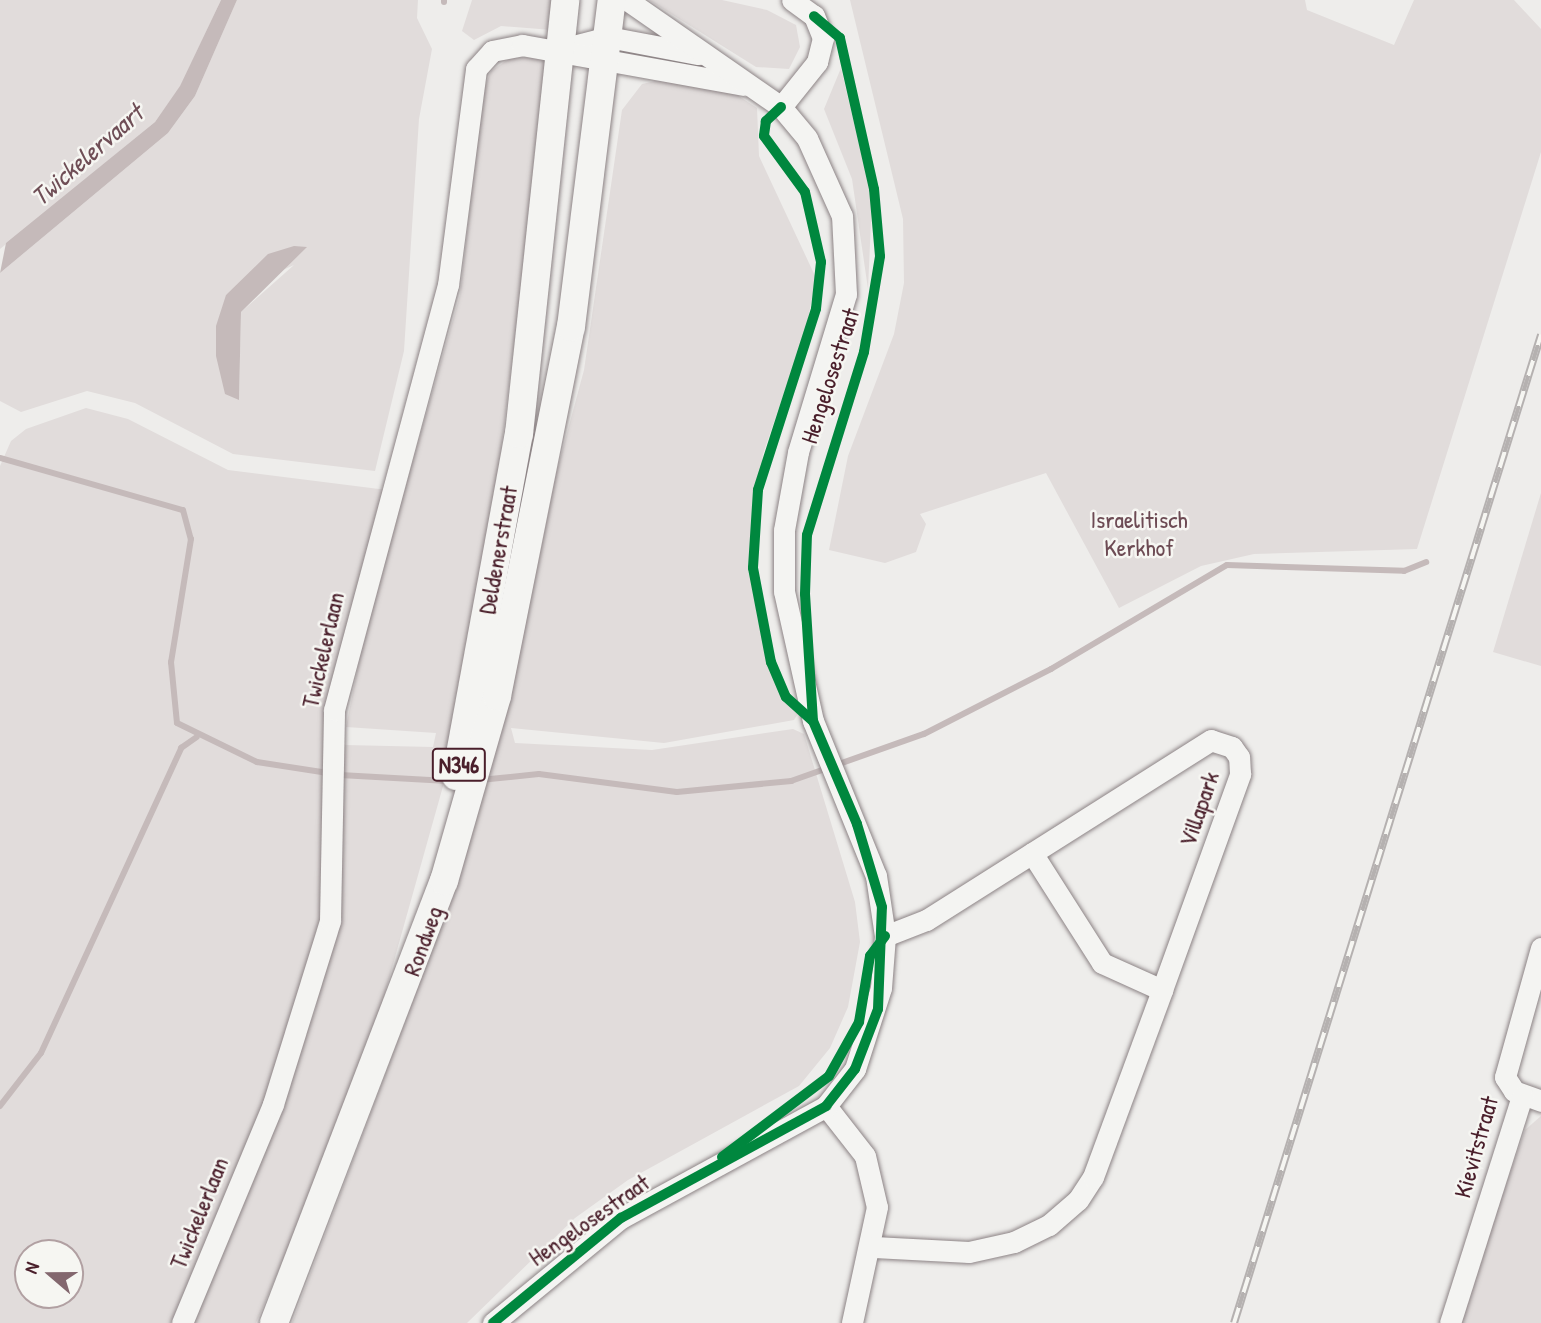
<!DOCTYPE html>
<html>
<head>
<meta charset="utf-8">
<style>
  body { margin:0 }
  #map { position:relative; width:1541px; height:1323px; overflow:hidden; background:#eeedeb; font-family:"Patrick Hand",sans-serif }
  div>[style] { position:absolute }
  .green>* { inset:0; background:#e1dcdb }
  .water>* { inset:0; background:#c5baba }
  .stream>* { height:6px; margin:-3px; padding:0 3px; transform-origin:3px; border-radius:3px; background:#c5baba }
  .roads { filter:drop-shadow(0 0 2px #8c8385) drop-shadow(0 0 2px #8c8385) }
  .minor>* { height:21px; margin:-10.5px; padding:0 10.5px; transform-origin:10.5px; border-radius:10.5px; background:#f4f4f2 }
  .major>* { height:28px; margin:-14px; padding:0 14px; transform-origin:14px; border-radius:14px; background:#f4f4f2 }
  .rail>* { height:8px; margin-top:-4px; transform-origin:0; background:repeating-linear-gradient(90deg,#f6f6f2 0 16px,#b5b1b0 0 32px); box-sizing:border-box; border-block:2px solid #b5b1b0 }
  .cycleway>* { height:10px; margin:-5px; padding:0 5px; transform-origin:5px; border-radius:5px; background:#00873e }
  span { translate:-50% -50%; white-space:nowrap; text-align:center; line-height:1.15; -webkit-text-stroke:5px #f6f6f2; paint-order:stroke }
  .shield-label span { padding:2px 5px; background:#f6f6f2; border:2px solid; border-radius:5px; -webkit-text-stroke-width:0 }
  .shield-label { font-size:23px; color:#4a1f2b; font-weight:700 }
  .street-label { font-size:24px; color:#4a1f2b }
  .park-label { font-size:24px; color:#6d4b54 }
  .water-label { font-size:26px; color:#6f4e56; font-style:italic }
  .north { position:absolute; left:14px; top:1239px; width:70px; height:70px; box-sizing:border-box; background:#f6f6f2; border:2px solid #b1a0a2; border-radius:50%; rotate:290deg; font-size:19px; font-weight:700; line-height:28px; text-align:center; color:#4a1f2b }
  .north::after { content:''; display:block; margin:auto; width:24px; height:32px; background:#83676e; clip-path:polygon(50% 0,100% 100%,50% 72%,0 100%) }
</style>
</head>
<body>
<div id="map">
  <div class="green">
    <i style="clip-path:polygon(0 0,221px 0,180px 87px,155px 122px,0 249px)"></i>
    <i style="clip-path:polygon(evenodd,237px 0,418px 0,417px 18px,432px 49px,419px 119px,404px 351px,375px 471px,233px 454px,135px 403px,87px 391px,21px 412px,0 401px,0 273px,168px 133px,195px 96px,237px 0,294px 265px,241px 312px,239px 400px,226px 295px,294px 265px)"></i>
    <i style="clip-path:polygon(472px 0,555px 0,552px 30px,501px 26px,474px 40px,462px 31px)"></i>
    <i style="clip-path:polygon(649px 0,722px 0,767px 10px,796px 25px,800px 47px,789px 69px,756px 67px)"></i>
    <i style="clip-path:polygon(850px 0,1305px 0,1307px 10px,1394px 45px,1414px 0,1514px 0,1541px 29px,1541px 152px,1417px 549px,1254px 554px,1201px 566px,1119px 608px,1046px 473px,920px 514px,926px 524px,916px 552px,885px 563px,829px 550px,848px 456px,894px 334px,904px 283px,903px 219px)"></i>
    <i style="clip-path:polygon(512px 57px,549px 59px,486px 573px,454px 747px,376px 1025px,340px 1128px,256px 1323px,191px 1323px,315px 1011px,329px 946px,340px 752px,345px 745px,433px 747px,436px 733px,346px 727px,367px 622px,460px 295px,483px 91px,491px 71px)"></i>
    <i style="clip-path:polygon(841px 68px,872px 199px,868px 289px,852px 179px,824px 109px)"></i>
    <i style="clip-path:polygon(669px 78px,734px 93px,757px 108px,759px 156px,816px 278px,806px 329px,763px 454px,751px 546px,757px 617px,779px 690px,801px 709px,794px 720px,664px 743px,511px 728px,515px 743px,652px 750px,793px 729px,804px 734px,855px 902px,860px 942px,848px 1007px,830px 1048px,799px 1086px,628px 1180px,575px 1218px,467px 1323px,292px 1323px,418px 987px,584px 370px,622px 110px,642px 84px)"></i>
    <i style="clip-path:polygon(evenodd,86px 408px,128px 419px,228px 470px,387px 490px,343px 652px,323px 929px,276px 1075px,175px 1323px,0 1323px,0 466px,11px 441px,26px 429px,86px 408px,28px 1253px,70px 1253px,70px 1295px,28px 1295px,28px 1253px)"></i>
    <i style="clip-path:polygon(1541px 493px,1541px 666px,1493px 652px)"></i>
    <i style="clip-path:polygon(1541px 1116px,1541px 1323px,1458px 1323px,1525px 1130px)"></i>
  </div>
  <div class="water">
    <i style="clip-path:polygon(221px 0,237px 0,195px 96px,168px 133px,0 273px,6px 243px,155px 122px,180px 86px)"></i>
    <i style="clip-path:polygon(294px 246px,307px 247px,241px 312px,239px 400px,225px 394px,216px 356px,216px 326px,226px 295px,268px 254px)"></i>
  </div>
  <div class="stream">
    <i style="left:444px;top:2px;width:2px;rotate:-90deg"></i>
    <i style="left:0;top:458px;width:190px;rotate:15.9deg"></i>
    <i style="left:183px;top:510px;width:30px;rotate:75deg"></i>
    <i style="left:191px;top:539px;width:125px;rotate:99.2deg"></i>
    <i style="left:171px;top:662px;width:61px;rotate:84.4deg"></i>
    <i style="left:177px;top:723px;width:89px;rotate:26deg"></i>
    <i style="left:257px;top:762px;width:72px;rotate:8.8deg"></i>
    <i style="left:340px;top:775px;width:108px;rotate:3.2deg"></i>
    <i style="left:480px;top:780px;width:59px;rotate:-5.8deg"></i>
    <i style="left:539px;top:774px;width:139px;rotate:7.4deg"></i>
    <i style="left:677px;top:792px;width:115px;rotate:-5.5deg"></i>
    <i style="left:791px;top:781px;width:141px;rotate:-19.5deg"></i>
    <i style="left:924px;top:734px;width:143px;rotate:-27.1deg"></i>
    <i style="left:1051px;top:669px;width:204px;rotate:-30.6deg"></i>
    <i style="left:1227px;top:565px;width:177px;rotate:1.9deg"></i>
    <i style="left:1404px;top:571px;width:24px;rotate:-22deg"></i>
    <i style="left:0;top:1106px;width:67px;rotate:-52.3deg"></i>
    <i style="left:41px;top:1053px;width:336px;rotate:-65.3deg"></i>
    <i style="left:181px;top:748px;width:19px;rotate:-35deg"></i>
  </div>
  <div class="roads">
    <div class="minor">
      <i style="left:562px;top:49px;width:48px;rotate:-14.6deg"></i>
      <i style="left:608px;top:37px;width:92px;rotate:10.7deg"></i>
      <i style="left:781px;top:107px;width:58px;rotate:-51.3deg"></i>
      <i style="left:817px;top:62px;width:25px;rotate:-76deg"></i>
      <i style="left:823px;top:38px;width:24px;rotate:-112deg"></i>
      <i style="left:814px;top:16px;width:27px;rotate:-144deg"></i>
      <i style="left:1032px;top:853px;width:130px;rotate:57.5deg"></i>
      <i style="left:1102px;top:963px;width:66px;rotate:24.2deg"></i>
      <i style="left:1541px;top:948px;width:134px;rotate:105.6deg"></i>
      <i style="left:1505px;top:1077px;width:17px;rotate:57deg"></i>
      <i style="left:1514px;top:1091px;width:29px;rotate:20deg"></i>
      <i style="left:826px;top:1106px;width:63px;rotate:52deg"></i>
      <i style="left:865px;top:1156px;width:52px;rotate:76.8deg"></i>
      <i style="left:877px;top:1207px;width:119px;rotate:102.2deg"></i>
      <i style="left:874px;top:1247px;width:95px;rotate:3deg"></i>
      <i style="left:969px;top:1252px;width:46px;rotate:-12.5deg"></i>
      <i style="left:1014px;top:1242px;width:39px;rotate:-26deg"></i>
      <i style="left:1049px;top:1225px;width:38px;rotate:-41deg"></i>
      <i style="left:1078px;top:1200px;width:27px;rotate:-57deg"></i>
      <i style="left:1093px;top:1177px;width:199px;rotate:-69.7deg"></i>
      <i style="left:1162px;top:990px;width:230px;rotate:-70.1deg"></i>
      <i style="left:1240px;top:774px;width:17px;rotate:-93deg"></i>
      <i style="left:1239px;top:757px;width:12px;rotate:-125deg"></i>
      <i style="left:1232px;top:747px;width:22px;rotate:-162deg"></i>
      <i style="left:1211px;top:740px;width:337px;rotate:147.7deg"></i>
      <i style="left:926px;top:920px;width:44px;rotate:158.7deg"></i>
      <i style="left:182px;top:1323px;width:237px;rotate:-67.4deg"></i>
      <i style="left:273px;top:1104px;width:192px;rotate:-72.7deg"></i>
      <i style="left:330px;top:921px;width:211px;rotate:-88.9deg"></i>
      <i style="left:334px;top:710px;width:440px;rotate:-75deg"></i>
      <i style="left:448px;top:285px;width:218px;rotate:-82.6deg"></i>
      <i style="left:476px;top:69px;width:24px;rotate:-48deg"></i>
      <i style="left:492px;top:51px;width:31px;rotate:-11deg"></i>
      <i style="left:522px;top:45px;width:226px;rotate:10.2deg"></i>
      <i style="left:493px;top:1323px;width:166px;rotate:-39.4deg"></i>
      <i style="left:621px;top:1218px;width:234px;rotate:-28.6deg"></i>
      <i style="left:826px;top:1106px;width:47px;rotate:-51.9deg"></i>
      <i style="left:855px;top:1069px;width:85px;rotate:-72.2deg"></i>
      <i style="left:881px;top:988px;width:52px;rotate:-85.6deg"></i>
      <i style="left:885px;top:936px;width:61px;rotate:-98.5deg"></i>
      <i style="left:876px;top:876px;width:167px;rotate:-112.1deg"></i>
      <i style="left:813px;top:721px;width:133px;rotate:-102.6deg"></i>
      <i style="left:784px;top:591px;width:61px;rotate:-90deg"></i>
      <i style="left:784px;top:530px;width:79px;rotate:-79.8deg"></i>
      <i style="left:798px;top:452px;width:165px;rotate:-73.1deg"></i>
      <i style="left:846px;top:294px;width:78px;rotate:-92.9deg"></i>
      <i style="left:842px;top:216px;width:85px;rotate:-114.2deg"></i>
      <i style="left:807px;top:138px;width:40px;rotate:-130deg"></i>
      <i style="left:781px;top:107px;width:188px;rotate:-145.2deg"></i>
      <i style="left:1450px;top:1323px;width:238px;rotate:-72.4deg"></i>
    </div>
    <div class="major">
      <i style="left:456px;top:776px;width:348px;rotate:-79.6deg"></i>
      <i style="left:519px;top:434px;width:436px;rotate:-83.9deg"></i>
      <i style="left:274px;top:1323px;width:474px;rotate:-69deg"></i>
      <i style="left:444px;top:881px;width:192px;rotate:-74deg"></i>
      <i style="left:497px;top:696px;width:376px;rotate:-78.7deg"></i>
      <i style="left:571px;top:327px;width:330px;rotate:-82.9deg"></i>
    </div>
  </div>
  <div class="rail">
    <i style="left:1234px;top:1323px;width:1035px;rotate:-72.74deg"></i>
  </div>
  <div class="cycleway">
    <i style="left:781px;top:107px;width:21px;rotate:137deg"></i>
    <i style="left:766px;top:121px;width:15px;rotate:98deg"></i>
    <i style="left:764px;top:136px;width:69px;rotate:53.8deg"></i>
    <i style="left:805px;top:192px;width:72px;rotate:77.1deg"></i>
    <i style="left:821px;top:262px;width:47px;rotate:96.1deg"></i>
    <i style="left:816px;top:309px;width:190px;rotate:107.8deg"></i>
    <i style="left:758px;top:490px;width:78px;rotate:93.7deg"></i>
    <i style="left:753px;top:568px;width:96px;rotate:79.2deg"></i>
    <i style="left:771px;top:662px;width:38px;rotate:67deg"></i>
    <i style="left:786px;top:697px;width:36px;rotate:42deg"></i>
    <i style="left:722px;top:1157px;width:134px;rotate:-37.1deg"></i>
    <i style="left:829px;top:1076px;width:62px;rotate:-60.9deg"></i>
    <i style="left:859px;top:1022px;width:67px;rotate:-80.5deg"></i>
    <i style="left:870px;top:956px;width:25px;rotate:-53deg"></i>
    <i style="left:493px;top:1323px;width:166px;rotate:-39.4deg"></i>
    <i style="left:621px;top:1218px;width:234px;rotate:-28.6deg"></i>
    <i style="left:826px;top:1106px;width:47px;rotate:-51.9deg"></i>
    <i style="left:855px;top:1069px;width:64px;rotate:-69deg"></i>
    <i style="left:878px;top:1009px;width:102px;rotate:-87.8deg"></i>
    <i style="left:882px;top:907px;width:87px;rotate:-106.8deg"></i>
    <i style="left:857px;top:824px;width:112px;rotate:-113.1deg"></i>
    <i style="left:813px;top:721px;width:127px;rotate:-93.6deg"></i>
    <i style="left:805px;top:594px;width:59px;rotate:-88.1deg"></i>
    <i style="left:807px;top:535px;width:192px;rotate:-72.7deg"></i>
    <i style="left:864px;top:352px;width:97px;rotate:-80.5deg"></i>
    <i style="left:880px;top:256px;width:67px;rotate:-95.1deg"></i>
    <i style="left:874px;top:189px;width:155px;rotate:-102.7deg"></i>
    <i style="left:840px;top:38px;width:34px;rotate:-140deg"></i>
  </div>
  <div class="shield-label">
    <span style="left:459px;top:765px">N346</span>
  </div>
  <div class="street-label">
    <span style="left:830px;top:376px;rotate:-72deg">Hengelosestraat</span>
    <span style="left:498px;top:550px;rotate:-80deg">Deldenerstraat</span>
    <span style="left:323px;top:650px;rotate:-77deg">Twickelerlaan</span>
    <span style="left:1199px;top:809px;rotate:-71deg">Villapark</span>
    <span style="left:423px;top:941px;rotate:-70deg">Rondweg</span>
    <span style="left:1476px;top:1147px;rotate:-74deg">Kievitstraat</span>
    <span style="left:199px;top:1213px;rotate:-68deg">Twickelerlaan</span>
    <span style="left:589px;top:1220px;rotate:-35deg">Hengelosestraat</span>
  </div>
  <div class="park-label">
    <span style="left:1139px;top:534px">Israelitisch<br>Kerkhof</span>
  </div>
  <div class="water-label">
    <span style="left:87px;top:155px;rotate:-41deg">Twickelervaart</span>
  </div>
  <div class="north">N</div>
</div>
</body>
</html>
